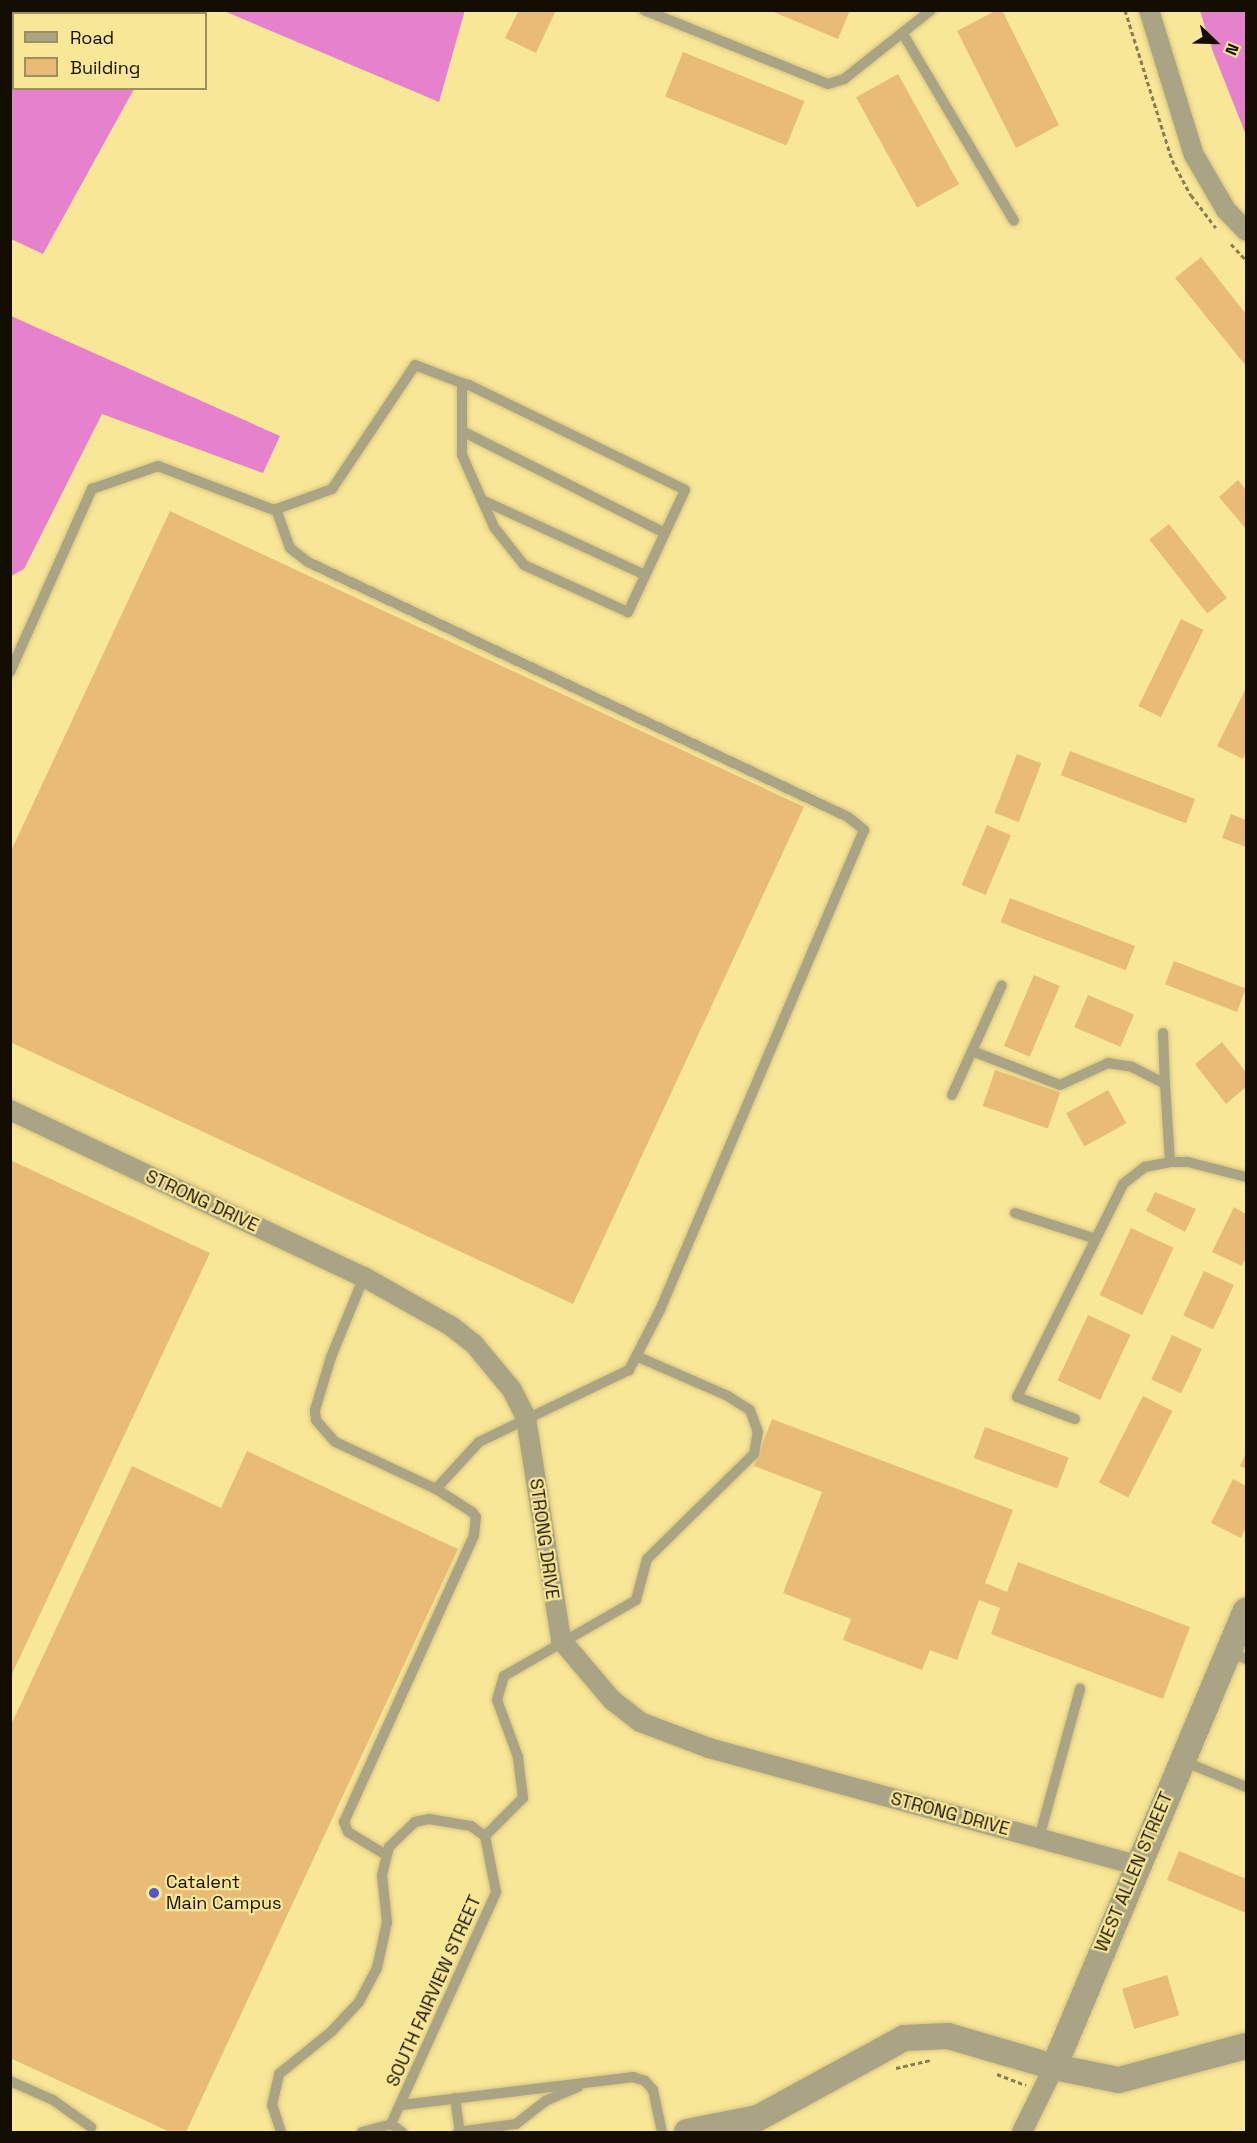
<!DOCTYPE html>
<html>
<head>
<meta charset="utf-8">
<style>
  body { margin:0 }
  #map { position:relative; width:1257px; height:2143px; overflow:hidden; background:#f9e798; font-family:"Space Grotesk",sans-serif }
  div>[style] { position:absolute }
  .forest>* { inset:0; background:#e681cd }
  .building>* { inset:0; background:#e8bb76; transform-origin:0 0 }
  .path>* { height:3px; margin-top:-1.5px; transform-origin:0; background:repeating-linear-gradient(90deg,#8a7e4f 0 4.5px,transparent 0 7.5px) }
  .roads { filter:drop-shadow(0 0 2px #d4c480) drop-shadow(0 0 2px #d4c480) }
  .service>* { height:10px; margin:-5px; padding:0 5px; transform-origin:5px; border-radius:5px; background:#aba484 }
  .minor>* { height:20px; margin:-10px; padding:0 10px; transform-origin:10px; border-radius:10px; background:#aba484 }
  .tertiary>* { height:26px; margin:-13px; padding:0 13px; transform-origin:13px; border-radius:13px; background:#aba484 }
  .dots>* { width:16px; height:16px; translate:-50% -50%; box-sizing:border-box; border:3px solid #f9e798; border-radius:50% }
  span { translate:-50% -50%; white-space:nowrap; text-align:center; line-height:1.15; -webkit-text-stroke:4.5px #f9e798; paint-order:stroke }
  .street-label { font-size:18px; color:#130e00 }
  .poi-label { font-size:18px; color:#130e00 }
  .left { translate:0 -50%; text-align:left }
  .frame { position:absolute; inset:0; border:12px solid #130e00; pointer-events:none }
  .legend { position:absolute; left:12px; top:12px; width:195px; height:78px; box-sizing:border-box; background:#f9e798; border:2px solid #9d905b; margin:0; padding:8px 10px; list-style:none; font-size:18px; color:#130e00 }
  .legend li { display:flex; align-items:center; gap:12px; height:30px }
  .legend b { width:30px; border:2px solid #9d905b }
  .north { position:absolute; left:1185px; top:12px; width:60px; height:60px; -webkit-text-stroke:4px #f9e798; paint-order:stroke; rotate:113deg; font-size:16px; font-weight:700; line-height:24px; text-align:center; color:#130e00 }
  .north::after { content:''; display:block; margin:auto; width:21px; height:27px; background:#130e00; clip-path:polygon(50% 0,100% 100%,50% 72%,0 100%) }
</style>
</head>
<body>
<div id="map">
  <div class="forest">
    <i style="clip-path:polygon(11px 10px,177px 11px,14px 14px,14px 88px,134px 89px,43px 254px,11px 239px)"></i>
    <i style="clip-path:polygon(465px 10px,439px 102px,224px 11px,224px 10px)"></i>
    <i style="clip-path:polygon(1200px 11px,1246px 11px,1246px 135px,1213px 52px)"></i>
    <i style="clip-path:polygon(11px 316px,280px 436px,263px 473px,102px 414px,24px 569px,11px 576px)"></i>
  </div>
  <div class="building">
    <i style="clip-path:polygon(519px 10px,556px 10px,536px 53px,505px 38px)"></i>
    <i style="clip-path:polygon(769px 10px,850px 10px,838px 39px)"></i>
    <i style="clip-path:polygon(997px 10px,1002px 10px,1059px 125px,1016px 148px,957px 31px)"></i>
    <i style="left:683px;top:52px;width:131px;height:48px;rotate:22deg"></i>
    <i style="left:898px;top:74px;width:126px;height:48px;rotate:61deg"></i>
    <i style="clip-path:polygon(1201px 257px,1246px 314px,1246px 366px,1175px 278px)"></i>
    <i style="clip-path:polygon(1238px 480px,1246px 490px,1246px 529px,1219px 497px)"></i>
    <i style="clip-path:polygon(170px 511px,804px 807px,573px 1304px,10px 1042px,10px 853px)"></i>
    <i style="left:1169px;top:524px;width:94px;height:25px;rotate:52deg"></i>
    <i style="left:1181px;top:619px;width:25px;height:97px;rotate:26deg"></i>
    <i style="clip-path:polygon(1246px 688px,1246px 752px,1243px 759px,1217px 746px)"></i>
    <i style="left:1070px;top:751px;width:134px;height:26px;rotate:21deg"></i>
    <i style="left:1017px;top:754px;width:26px;height:63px;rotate:21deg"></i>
    <i style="clip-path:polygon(1231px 814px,1246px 820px,1246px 847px,1222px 838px)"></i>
    <i style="left:987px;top:825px;width:26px;height:65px;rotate:23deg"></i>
    <i style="left:1010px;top:898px;width:134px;height:26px;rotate:21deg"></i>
    <i style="left:1174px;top:961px;width:77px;height:25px;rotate:21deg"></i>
    <i style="left:1034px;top:975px;width:28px;height:77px;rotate:23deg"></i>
    <i style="left:1088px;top:995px;width:50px;height:35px;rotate:23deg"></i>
    <i style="clip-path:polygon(1222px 1042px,1246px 1072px,1246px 1087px,1226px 1104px,1195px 1064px)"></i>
    <i style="left:995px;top:1070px;width:69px;height:38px;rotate:19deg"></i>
    <i style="left:1108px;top:1090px;width:38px;height:48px;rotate:61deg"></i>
    <i style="clip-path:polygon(10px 1160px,210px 1253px,10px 1678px)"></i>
    <i style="clip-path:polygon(1155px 1192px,1196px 1209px,1185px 1232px,1146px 1211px)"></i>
    <i style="clip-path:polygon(1234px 1207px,1246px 1214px,1246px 1257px,1242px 1266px,1212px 1252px)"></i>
    <i style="left:1131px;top:1228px;width:47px;height:74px;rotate:25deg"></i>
    <i style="left:1204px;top:1271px;width:33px;height:49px;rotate:25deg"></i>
    <i style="left:1088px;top:1315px;width:47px;height:72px;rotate:25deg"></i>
    <i style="left:1172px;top:1335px;width:33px;height:49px;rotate:25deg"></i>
    <i style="left:1143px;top:1396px;width:33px;height:97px;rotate:27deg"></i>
    <i style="clip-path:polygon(772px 1419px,1013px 1510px,985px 1583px,1007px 1592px,1018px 1562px,1190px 1627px,1163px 1699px,991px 1634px,1000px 1608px,979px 1600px,957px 1660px,930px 1650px,922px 1670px,843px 1640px,851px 1619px,783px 1593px,822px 1492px,754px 1466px)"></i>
    <i style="left:985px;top:1427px;width:89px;height:33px;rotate:20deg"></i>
    <i style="clip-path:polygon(247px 1451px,458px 1549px,186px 2132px,170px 2132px,10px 2058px,10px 1727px,132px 1466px,221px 1508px)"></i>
    <i style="clip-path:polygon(1246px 1453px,1246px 1469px,1240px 1466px)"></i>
    <i style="clip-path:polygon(1233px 1479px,1246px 1486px,1246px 1527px,1241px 1538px,1211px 1523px)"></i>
    <i style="clip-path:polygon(1179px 1851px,1246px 1879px,1246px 1913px,1167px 1880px)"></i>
    <i style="left:1167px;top:1975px;width:42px;height:47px;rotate:73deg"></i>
  </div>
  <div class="path">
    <i style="left:1125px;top:10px;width:157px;rotate:72.6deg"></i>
    <i style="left:1172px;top:160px;width:40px;rotate:62deg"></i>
    <i style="left:1191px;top:195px;width:41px;rotate:52.9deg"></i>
    <i style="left:1231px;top:244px;width:22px;rotate:47deg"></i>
    <i style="left:896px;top:2068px;width:35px;rotate:-13deg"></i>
    <i style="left:997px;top:2074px;width:31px;rotate:21deg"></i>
  </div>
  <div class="roads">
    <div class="service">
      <i style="left:644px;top:10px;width:198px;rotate:21.9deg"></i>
      <i style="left:828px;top:84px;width:17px;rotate:-17deg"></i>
      <i style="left:844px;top:79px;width:111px;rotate:-38.4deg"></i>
      <i style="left:903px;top:34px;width:217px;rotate:59.3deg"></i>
      <i style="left:462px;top:431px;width:227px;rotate:26.7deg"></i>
      <i style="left:482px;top:500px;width:179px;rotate:24.7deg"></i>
      <i style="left:276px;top:509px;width:41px;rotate:70.3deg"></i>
      <i style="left:290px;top:548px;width:23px;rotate:38deg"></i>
      <i style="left:308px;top:562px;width:597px;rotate:25.28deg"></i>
      <i style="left:848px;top:817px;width:21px;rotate:39deg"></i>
      <i style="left:864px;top:830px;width:522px;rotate:113.03deg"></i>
      <i style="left:660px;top:1310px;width:68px;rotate:117.3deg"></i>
      <i style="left:629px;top:1370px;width:166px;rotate:154.4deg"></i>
      <i style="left:479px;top:1442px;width:64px;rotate:132.5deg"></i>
      <i style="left:436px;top:1489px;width:111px;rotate:-155deg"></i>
      <i style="left:335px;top:1442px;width:29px;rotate:-131deg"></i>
      <i style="left:316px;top:1420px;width:10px;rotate:-96deg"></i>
      <i style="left:315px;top:1410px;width:55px;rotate:-73.2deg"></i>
      <i style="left:331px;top:1357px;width:87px;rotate:-67.6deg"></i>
      <i style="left:10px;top:672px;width:201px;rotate:-65.9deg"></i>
      <i style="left:92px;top:489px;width:70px;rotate:-19.2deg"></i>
      <i style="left:158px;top:466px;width:124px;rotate:20.8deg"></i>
      <i style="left:274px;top:510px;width:62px;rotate:-19.9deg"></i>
      <i style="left:332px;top:489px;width:149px;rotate:-56.2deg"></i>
      <i style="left:415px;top:365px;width:50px;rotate:21deg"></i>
      <i style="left:462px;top:383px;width:7px;rotate:16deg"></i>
      <i style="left:469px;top:385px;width:240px;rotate:25.9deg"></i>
      <i style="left:685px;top:490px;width:135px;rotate:115deg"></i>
      <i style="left:628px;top:612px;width:114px;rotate:-155.7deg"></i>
      <i style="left:524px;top:565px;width:48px;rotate:-128.3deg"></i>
      <i style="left:494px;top:527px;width:79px;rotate:-114deg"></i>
      <i style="left:462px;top:455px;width:72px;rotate:-90deg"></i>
      <i style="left:1163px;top:1033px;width:51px;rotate:87.8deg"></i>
      <i style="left:972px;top:1051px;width:72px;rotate:-65.6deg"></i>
      <i style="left:952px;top:1095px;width:48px;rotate:-65.6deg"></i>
      <i style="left:972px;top:1051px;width:94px;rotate:21.1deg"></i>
      <i style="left:1060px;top:1085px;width:53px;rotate:-24.6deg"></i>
      <i style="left:1108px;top:1063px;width:24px;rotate:9deg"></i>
      <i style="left:1132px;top:1067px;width:37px;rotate:27deg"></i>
      <i style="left:1165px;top:1084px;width:78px;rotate:86.3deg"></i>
      <i style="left:1015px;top:1213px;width:82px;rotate:17.8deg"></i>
      <i style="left:1075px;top:1419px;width:62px;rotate:-159.2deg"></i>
      <i style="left:1017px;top:1397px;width:238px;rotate:-63.5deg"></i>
      <i style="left:1123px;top:1184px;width:28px;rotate:-38deg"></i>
      <i style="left:1145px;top:1167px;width:25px;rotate:-11deg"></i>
      <i style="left:1170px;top:1162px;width:18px"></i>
      <i style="left:1188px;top:1162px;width:60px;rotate:14.5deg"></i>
      <i style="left:1229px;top:1651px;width:19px;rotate:25deg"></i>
      <i style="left:1183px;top:1761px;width:68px;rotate:22.4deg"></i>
      <i style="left:1039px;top:1838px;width:155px;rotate:-74.6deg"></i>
      <i style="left:386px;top:1855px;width:44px;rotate:-148.8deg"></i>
      <i style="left:348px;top:1832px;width:11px;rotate:-112deg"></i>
      <i style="left:344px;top:1822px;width:315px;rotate:-65.6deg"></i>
      <i style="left:474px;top:1535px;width:18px;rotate:-84deg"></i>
      <i style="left:476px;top:1517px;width:6px;rotate:-129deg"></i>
      <i style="left:472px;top:1512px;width:43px;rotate:-147.4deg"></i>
      <i style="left:10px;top:2081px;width:47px;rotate:23.8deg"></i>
      <i style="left:53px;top:2100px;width:47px;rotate:35.4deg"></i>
      <i style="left:455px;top:2098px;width:34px;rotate:82deg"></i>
      <i style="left:402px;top:2105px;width:233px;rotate:-6.9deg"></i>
      <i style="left:633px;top:2077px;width:13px;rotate:18deg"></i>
      <i style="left:645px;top:2081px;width:12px;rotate:48deg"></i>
      <i style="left:653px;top:2090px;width:43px;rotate:77.9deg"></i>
      <i style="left:391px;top:2124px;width:14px;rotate:36deg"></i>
      <i style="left:281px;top:2132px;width:28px;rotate:-108deg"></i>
      <i style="left:272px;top:2105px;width:32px;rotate:-77deg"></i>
      <i style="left:279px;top:2074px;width:67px;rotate:-38.9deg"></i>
      <i style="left:331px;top:2032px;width:41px;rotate:-47deg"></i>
      <i style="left:359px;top:2002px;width:38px;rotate:-62deg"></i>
      <i style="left:377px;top:1968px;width:47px;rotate:-77.7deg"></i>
      <i style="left:387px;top:1922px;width:47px;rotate:-96.1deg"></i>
      <i style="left:382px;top:1875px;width:29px;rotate:-76deg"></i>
      <i style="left:389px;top:1847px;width:36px;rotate:-44deg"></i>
      <i style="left:415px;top:1822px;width:14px;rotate:-12deg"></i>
      <i style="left:429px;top:1819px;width:43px;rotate:9.5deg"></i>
      <i style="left:471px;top:1826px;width:17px;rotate:36deg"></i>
      <i style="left:362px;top:2132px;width:30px;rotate:-15deg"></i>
      <i style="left:391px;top:2124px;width:255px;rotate:-65.6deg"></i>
      <i style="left:496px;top:1892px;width:57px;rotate:-101.1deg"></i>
      <i style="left:485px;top:1836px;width:54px;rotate:-45deg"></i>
      <i style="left:523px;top:1798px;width:41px;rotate:-97deg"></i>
      <i style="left:518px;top:1757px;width:61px;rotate:-110.2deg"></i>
      <i style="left:497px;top:1700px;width:25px;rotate:-74deg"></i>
      <i style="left:504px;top:1676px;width:152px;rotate:-29.9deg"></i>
      <i style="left:636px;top:1600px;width:42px;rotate:-75deg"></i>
      <i style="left:647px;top:1559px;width:150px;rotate:-44.5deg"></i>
      <i style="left:754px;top:1454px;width:22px;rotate:-80deg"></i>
      <i style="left:758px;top:1432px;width:23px;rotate:-110deg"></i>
      <i style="left:750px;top:1410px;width:26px;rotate:-148deg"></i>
      <i style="left:728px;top:1396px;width:100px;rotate:-156.5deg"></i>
      <i style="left:458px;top:2132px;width:59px;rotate:-7.9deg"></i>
      <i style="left:516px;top:2124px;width:37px;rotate:-38deg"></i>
      <i style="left:545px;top:2101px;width:36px;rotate:-23deg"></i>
    </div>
    <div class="minor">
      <i style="left:1149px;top:10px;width:152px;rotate:72.8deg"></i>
      <i style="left:1194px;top:155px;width:64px;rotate:59.8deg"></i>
      <i style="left:1226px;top:210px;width:29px;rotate:46deg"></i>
      <i style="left:10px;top:1110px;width:391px;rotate:25.3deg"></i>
      <i style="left:364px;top:1277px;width:100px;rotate:29.4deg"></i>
      <i style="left:451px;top:1326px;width:29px;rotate:38deg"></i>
      <i style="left:474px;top:1344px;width:60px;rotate:50.4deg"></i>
      <i style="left:512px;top:1390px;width:31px;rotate:63deg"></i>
      <i style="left:526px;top:1418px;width:225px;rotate:81deg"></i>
      <i style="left:561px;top:1640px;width:79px;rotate:49.6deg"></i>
      <i style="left:612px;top:1700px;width:36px;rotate:38deg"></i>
      <i style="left:640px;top:1722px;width:74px;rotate:20.6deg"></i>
      <i style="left:709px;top:1748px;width:443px;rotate:15.3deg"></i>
      <i style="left:1022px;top:2132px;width:72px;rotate:-63.8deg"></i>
    </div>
    <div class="tertiary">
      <i style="left:1054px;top:2067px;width:495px;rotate:-67.2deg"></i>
      <i style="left:687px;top:2132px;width:72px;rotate:-11.2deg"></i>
      <i style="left:758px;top:2118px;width:166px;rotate:-28.7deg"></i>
      <i style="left:904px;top:2038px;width:44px;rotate:-2.6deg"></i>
      <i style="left:948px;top:2036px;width:110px;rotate:16.3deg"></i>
      <i style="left:1054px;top:2067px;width:66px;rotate:11.3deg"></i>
      <i style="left:1119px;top:2080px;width:131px;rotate:-15deg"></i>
    </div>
  </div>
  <div class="dots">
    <i style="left:154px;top:1893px;background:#5355cc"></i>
  </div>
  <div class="street-label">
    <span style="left:202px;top:1201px;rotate:25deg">STRONG DRIVE</span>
    <span style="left:544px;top:1539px;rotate:82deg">STRONG DRIVE</span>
    <span style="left:950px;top:1814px;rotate:15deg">STRONG DRIVE</span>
    <span style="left:1134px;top:1872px;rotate:-67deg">WEST ALLEN STREET</span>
    <span style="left:434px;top:1991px;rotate:-66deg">SOUTH FAIRVIEW STREET</span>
  </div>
  <div class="poi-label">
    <span class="left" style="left:166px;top:1893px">Catalent<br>Main Campus</span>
  </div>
  <div class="frame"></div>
  <ul class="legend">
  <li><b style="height:8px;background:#aba484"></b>Road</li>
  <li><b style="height:16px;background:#e8bb76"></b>Building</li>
  </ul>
  <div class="north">N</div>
</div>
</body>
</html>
